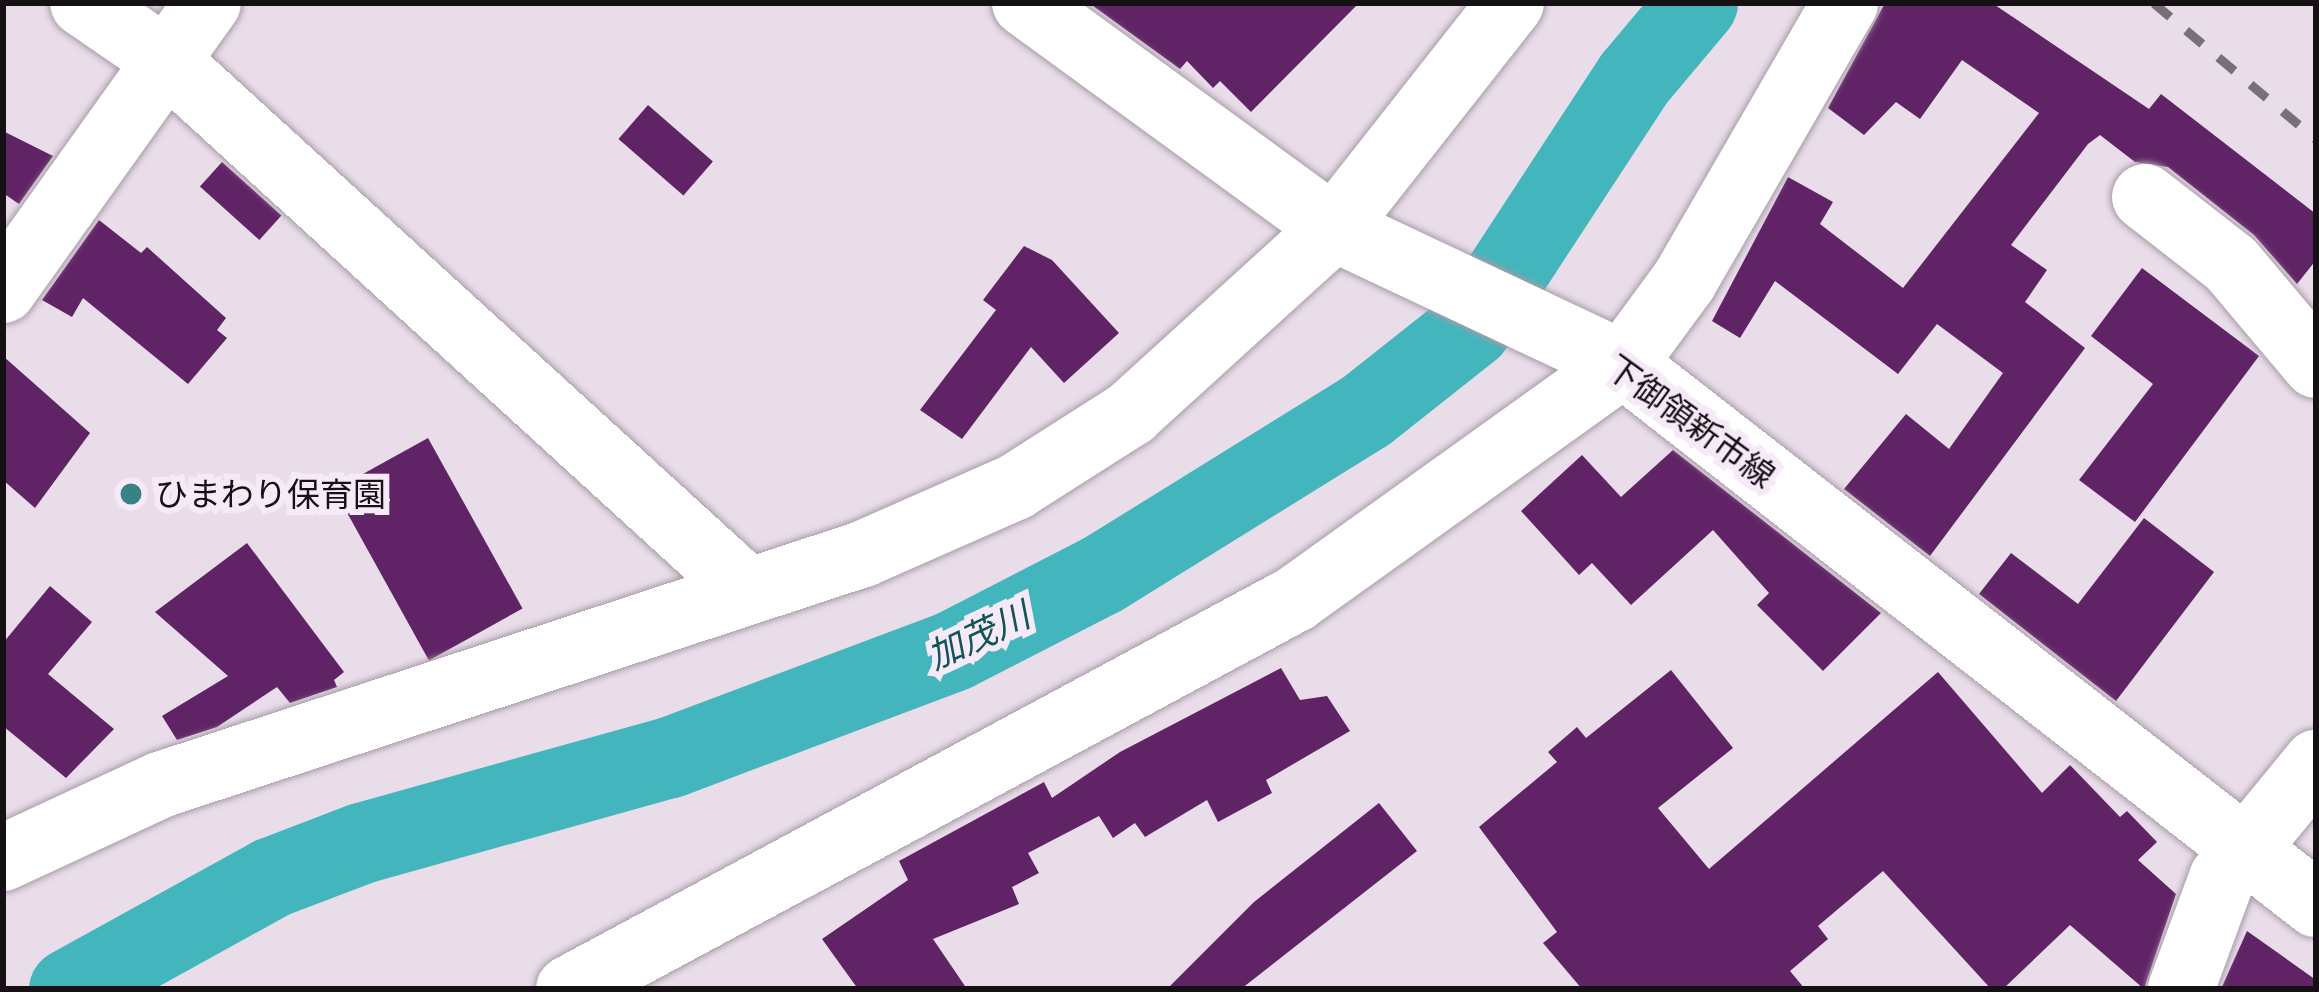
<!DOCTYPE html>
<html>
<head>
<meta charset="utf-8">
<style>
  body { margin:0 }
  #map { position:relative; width:2319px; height:992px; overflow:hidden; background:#eaddea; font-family:"IBM Plex Sans","Noto Sans JP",sans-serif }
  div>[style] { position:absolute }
  .river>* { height:81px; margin:-40.5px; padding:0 40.5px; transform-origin:40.5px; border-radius:40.5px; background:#43b5bc }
  .building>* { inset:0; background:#602366; transform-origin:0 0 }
  .roads { filter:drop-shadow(0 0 3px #a89ca8) drop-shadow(0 0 3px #a89ca8) }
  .minor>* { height:66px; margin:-33px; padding:0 33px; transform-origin:33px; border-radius:33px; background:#fff }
  .major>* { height:66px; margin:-33px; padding:0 33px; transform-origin:33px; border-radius:33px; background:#fff }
  .rail>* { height:9px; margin-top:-4.5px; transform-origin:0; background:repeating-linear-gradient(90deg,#787078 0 21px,transparent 0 42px) }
  .dots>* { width:33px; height:33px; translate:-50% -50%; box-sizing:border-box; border:6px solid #f7eaf8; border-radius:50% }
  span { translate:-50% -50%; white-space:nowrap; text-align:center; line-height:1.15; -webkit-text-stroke:12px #f7eaf8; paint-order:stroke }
  .street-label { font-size:33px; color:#141014 }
  .poi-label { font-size:33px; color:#141014 }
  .left { translate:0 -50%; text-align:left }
  .water-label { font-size:36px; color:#115357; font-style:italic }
  .frame { position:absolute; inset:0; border:6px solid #141014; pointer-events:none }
</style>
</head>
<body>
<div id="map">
  <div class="river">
    <i style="left:69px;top:989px;width:232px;rotate:-28.9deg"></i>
    <i style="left:272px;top:877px;width:95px;rotate:-20.9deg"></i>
    <i style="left:361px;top:843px;width:321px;rotate:-15.6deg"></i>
    <i style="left:670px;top:757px;width:303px;rotate:-20.6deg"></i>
    <i style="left:954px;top:650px;width:166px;rotate:-27.2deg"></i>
    <i style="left:1102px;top:574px;width:309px;rotate:-31.8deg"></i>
    <i style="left:1365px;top:411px;width:135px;rotate:-38.4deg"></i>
    <i style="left:1471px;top:327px;width:298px;rotate:-56.8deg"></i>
    <i style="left:1634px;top:78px;width:98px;rotate:-50deg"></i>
  </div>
  <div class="building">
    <i style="clip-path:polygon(1089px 3px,1359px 3px,1251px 112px,1220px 81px,1213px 88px,1187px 61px,1180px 69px)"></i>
    <i style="clip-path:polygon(1885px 3px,1992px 3px,2149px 109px,2161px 94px,2316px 214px,2316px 260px,2297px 284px,2254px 235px,2168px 167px,2135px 162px,2100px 135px,2088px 144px,2011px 245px,2047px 270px,2025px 302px,2085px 348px,1930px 556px,1844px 489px,1906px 414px,1949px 449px,2003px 373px,1937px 324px,1898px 374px,1775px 281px,1740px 338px,1712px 321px,1788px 177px,1833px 202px,1820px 224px,1903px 288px,2039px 113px,1962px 60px,1920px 119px,1896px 102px,1864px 135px,1828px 108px)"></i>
    <i style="left:648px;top:105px;width:86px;height:45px;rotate:41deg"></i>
    <i style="clip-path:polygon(3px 131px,53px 156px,19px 204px,3px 193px)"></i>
    <i style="left:222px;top:162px;width:80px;height:33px;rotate:42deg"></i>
    <i style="clip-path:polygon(99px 220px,141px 253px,147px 247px,226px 318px,217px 330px,227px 338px,188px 384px,83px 298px,72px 317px,42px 300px)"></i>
    <i style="clip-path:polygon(1024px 246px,1052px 260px,1119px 333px,1064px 383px,1031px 347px,962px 439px,920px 410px,996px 310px,983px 300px)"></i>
    <i style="clip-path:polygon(2142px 268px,2259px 356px,2135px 522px,2079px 480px,2153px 384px,2091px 336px)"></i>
    <i style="clip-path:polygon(3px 356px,90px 433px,35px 508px,3px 480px)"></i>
    <i style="left:428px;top:438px;width:195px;height:107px;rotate:61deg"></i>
    <i style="clip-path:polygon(1673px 450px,1881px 613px,1823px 671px,1757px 605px,1769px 593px,1713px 530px,1631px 605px,1592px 563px,1579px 575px,1521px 511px,1582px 455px,1621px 497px)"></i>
    <i style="clip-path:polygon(2144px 518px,2214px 572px,2116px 701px,1979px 594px,2011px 553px,2078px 604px)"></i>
    <i style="clip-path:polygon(247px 543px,344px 672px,334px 680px,337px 687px,290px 703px,277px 687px,217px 727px,177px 740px,162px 716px,228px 676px,155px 612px)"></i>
    <i style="clip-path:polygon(50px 586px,92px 622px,48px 674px,114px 729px,66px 778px,3px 726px,3px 643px)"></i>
    <i style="clip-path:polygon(1281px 668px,1300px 700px,1327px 696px,1350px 731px,1266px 780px,1272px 793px,1218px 822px,1207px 800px,1145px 837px,1135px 823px,1113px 838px,1099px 816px,1028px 853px,1039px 873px,1012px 887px,1019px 904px,933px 939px,967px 989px,858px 989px,822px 939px,908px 880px,899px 861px,1044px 782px,1052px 798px,1120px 752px)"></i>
    <i style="clip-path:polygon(1671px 670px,1733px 748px,1658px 808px,1709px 869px,1938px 672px,2042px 793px,2070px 765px,2120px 817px,2127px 811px,2157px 842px,2138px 860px,2176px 894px,2144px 989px,2070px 925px,2003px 989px,1991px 989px,1883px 871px,1818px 926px,1828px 939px,1790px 971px,1805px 989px,1582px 989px,1543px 943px,1557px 932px,1479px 827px,1557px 762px,1548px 752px,1577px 727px,1586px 738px)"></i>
    <i style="clip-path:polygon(1379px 803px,1417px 851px,1241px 989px,1167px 989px,1254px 902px)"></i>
    <i style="clip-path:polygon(2247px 931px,2316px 980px,2316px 989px,2221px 989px)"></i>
  </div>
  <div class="roads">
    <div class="minor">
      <i style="left:83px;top:3px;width:102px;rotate:34.6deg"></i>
      <i style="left:167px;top:61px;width:786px;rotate:42.37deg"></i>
      <i style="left:2145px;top:197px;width:109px;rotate:37.9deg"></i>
      <i style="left:2231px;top:264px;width:132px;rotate:49.9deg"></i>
      <i style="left:3px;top:290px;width:353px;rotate:-54.5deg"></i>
      <i style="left:3px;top:858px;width:173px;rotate:-24.9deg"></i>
      <i style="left:160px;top:785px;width:740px;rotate:-18.19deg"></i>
      <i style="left:863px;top:554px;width:166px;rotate:-23.8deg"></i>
      <i style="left:1015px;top:487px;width:138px;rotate:-32.5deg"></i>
      <i style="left:1131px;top:413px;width:275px;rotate:-42.3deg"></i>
      <i style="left:1334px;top:228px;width:286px;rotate:-51.8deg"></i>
      <i style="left:569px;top:989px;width:824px;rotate:-28.24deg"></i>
      <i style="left:1295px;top:599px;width:403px;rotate:-35.6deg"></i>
      <i style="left:1623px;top:364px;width:103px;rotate:-53.7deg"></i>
      <i style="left:1684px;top:281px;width:321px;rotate:-59.9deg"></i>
      <i style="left:2181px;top:989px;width:118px;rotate:-69.7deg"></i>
      <i style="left:2222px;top:878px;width:149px;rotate:-50.7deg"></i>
    </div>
    <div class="major">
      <i style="left:1025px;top:3px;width:382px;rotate:36.1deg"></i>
      <i style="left:1334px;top:228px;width:319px;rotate:25.2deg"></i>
      <i style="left:1623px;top:364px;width:879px;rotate:37.93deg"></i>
    </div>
  </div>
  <div class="rail">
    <i style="left:2154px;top:3px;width:212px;rotate:40deg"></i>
  </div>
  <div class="dots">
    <i style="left:131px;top:494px;background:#388185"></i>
  </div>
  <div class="street-label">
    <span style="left:1691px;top:421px;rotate:36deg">下御領新市線</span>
  </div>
  <div class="poi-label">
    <span class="left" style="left:155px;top:494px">ひまわり保育園</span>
  </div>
  <div class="water-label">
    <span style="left:978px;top:635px;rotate:-25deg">加茂川</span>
  </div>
  <div class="frame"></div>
</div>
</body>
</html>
